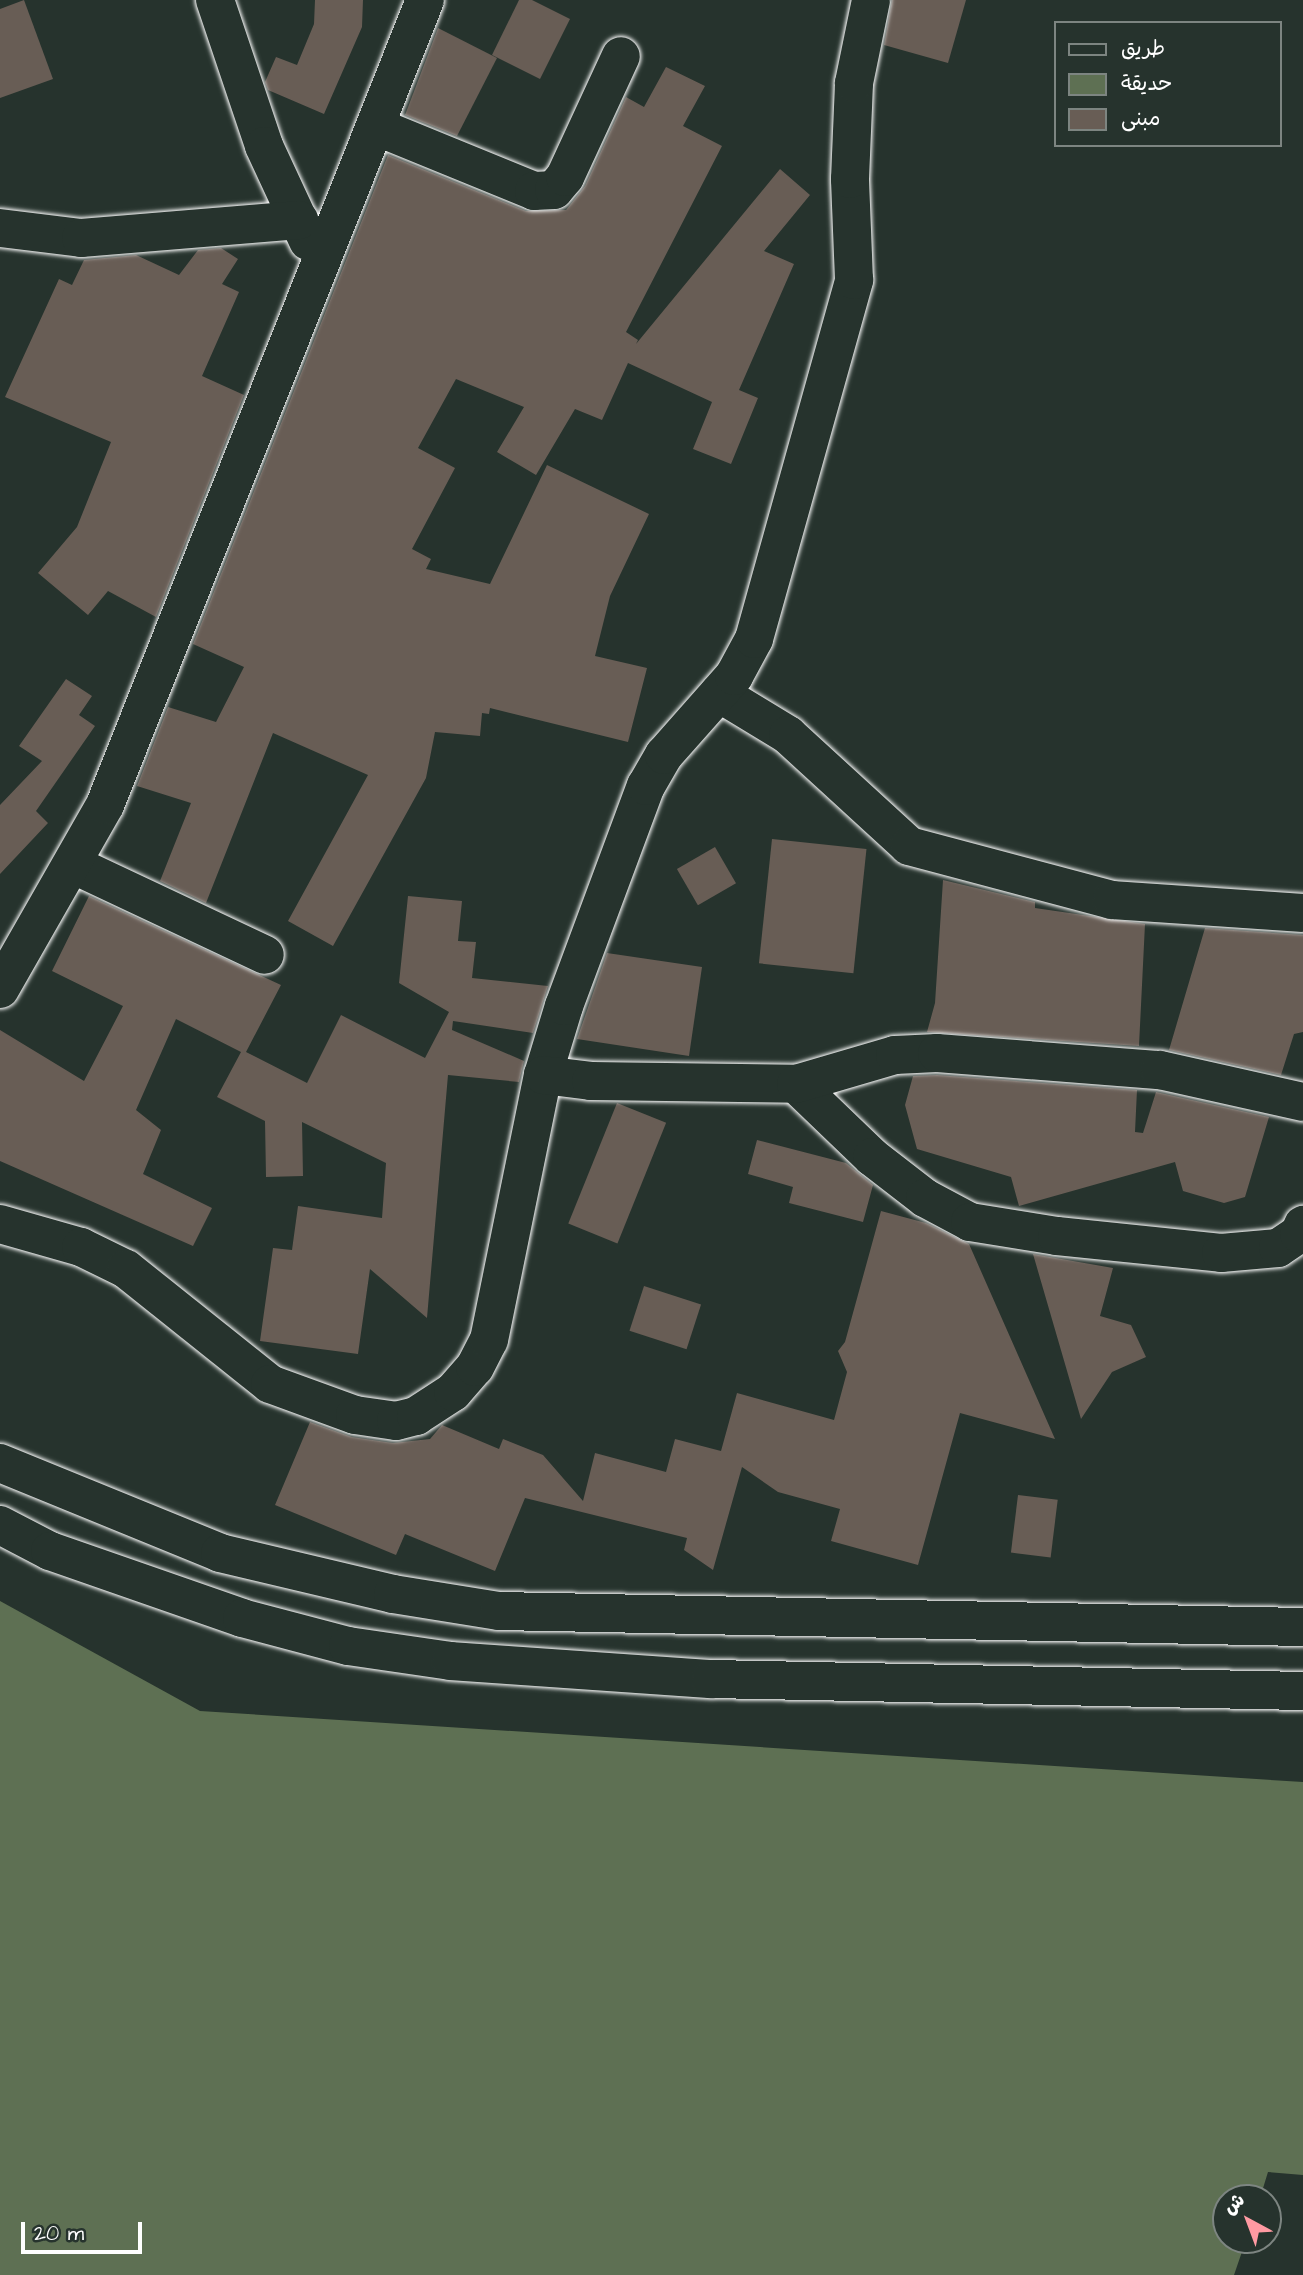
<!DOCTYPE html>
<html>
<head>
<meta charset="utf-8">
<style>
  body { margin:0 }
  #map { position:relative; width:1303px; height:2275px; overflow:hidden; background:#26332d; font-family:"Architects Daughter","Playpen Sans Arabic",sans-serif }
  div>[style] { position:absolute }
  .green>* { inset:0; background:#5e7053 }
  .building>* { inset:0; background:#685d55; transform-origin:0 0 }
  .roads { filter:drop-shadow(0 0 2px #fff) drop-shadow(0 0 2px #fff) }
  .minor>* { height:38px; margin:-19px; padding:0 19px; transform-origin:19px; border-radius:19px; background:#26332d }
  .secondary>* { height:38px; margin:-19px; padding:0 19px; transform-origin:19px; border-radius:19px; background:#26332d }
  span { translate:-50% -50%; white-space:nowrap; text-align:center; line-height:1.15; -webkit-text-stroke:6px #26332d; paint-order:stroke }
  .legend { position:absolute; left:1054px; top:21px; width:228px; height:126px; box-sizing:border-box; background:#26332d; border:2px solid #7d8581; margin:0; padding:9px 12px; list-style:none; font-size:21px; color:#fff }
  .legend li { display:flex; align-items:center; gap:14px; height:35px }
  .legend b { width:35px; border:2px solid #7d8581 }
  .north { position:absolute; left:1212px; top:2184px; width:70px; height:70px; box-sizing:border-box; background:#26332d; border:2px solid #7d8581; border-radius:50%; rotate:319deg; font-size:19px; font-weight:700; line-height:28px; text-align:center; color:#fff }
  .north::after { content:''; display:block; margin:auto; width:24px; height:32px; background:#ff9aa2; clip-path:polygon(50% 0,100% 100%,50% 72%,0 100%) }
  .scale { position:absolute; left:21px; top:2222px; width:121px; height:32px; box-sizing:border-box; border:4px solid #fff; border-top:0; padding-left:9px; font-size:21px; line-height:24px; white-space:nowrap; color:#fff; -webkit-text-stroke:5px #26332d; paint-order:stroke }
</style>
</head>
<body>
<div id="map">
  <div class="green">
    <i style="clip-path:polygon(0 1601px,200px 1711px,1303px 1782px,1303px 2175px,1268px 2172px,1260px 2198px,1226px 2198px,1226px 2240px,1246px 2240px,1234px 2275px,0 2275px)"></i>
  </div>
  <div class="building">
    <i style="clip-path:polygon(24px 0,53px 79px,0 98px,0 9px)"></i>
    <i style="clip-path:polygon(315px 0,363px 0,362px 27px,324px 114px,268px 90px,265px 82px,276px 57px,297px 65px,314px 24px)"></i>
    <i style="clip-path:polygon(519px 0,532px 0,570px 19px,540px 79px,492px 55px)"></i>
    <i style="clip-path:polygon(892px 0,966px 0,948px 63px,884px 45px)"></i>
    <i style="clip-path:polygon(438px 28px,497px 58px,457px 136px,405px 115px)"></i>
    <i style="clip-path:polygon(666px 67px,705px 86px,683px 126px,722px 146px,626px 332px,638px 340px,636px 344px,780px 169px,810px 195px,764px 251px,794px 264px,739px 390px,758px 398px,731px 464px,693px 449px,712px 402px,628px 363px,602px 420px,575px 409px,536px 475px,497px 452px,524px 407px,456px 379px,418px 448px,455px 468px,412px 549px,431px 559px,426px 569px,490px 584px,547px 465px,649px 514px,610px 596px,595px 656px,647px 668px,628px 742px,490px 708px,489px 714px,482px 713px,480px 736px,435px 732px,426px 778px,333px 946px,288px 921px,368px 775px,273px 733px,206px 903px,160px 881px,191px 803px,137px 786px,168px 707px,216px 722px,244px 667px,193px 644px,388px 155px,526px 211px,566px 210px,585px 186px,626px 97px,644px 107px)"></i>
    <i style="clip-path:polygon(221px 248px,238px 259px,222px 284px,239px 292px,202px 376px,244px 395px,156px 617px,108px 591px,88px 615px,38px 573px,77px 527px,111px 442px,5px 397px,59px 279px,72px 285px,84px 260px,136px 255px,179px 275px,198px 250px)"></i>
    <i style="clip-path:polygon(66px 679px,92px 696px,79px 715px,95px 726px,36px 811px,48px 823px,0 874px,0 805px,42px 761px,19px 746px)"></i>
    <i style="left:772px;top:839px;width:95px;height:125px;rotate:6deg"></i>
    <i style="left:715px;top:847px;width:42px;height:44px;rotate:60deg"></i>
    <i style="clip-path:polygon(943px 880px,1035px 902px,1035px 908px,1145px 924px,1139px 1046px,927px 1032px,935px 1003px)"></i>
    <i style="clip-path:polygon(89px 896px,281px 985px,246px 1052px,307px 1083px,341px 1015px,425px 1058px,449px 1012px,399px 983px,408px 896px,462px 901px,458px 941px,476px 942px,472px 978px,548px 986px,533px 1033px,453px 1021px,452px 1030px,524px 1061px,519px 1082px,448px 1075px,427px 1318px,370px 1269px,358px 1354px,260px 1341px,273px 1248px,292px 1250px,298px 1206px,382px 1218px,386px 1163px,302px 1122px,303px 1176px,266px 1177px,265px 1121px,217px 1097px,241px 1052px,176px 1019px,136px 1110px,161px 1130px,143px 1174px,212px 1208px,193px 1246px,0 1161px,0 1030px,84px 1081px,123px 1006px,52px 971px)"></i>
    <i style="clip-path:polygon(1205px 928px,1303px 935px,1303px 1032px,1294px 1034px,1281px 1075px,1169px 1050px)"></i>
    <i style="clip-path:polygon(607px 953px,702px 967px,689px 1056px,577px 1039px)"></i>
    <i style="clip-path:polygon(937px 1075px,1137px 1090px,1135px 1132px,1143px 1133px,1156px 1092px,1269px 1117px,1245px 1197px,1224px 1203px,1183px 1191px,1175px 1162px,1019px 1206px,1011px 1177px,917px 1149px,905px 1105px,913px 1076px)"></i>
    <i style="left:617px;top:1103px;width:53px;height:130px;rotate:22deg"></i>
    <i style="clip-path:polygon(757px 1140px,846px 1163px,873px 1185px,863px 1222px,789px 1203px,793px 1187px,748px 1174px)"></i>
    <i style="clip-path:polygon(881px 1211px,926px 1223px,969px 1244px,1055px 1439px,960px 1413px,918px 1565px,831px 1541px,840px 1509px,778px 1492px,742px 1467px,713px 1570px,684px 1550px,687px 1538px,525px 1498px,495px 1571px,405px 1534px,396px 1555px,275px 1505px,310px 1422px,352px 1437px,393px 1443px,430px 1439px,442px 1425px,499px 1449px,503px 1439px,543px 1455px,583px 1501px,595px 1453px,666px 1472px,675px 1439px,721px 1451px,737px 1393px,834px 1420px,847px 1372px,838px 1351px,845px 1342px)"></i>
    <i style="clip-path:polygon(1033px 1254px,1113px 1268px,1100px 1316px,1131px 1325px,1146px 1357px,1112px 1372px,1081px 1419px)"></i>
    <i style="left:644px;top:1286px;width:60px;height:47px;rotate:18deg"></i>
    <i style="left:1018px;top:1495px;width:40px;height:58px;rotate:7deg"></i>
  </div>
  <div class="roads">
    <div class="minor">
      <i style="left:215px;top:0;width:154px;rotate:71.4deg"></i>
      <i style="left:264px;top:146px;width:105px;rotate:65.1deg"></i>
      <i style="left:375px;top:126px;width:172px;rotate:22.2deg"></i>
      <i style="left:534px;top:191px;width:20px;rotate:-3deg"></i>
      <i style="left:554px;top:190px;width:17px;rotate:-50deg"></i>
      <i style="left:565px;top:177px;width:133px;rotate:-65.2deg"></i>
      <i style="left:0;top:228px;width:82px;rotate:7deg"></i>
      <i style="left:81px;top:238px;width:219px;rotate:-4.7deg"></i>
      <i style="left:719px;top:693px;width:81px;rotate:31.3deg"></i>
      <i style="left:788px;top:735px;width:164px;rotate:42.5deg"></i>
      <i style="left:909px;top:846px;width:210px;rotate:14.9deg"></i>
      <i style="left:1112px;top:900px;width:191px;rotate:3.9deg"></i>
      <i style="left:72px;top:864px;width:213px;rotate:25.2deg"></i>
      <i style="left:0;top:989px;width:212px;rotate:-60.3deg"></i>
      <i style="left:105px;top:805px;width:866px;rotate:-68.32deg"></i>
      <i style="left:543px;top:1075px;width:72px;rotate:-73.1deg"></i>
      <i style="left:564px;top:1006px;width:235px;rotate:-69.6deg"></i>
      <i style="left:646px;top:786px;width:36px;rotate:-60deg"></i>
      <i style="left:664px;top:755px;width:106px;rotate:-48.5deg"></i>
      <i style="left:734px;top:676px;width:42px;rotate:-61.6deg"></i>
      <i style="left:754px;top:639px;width:373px;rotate:-74.4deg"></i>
      <i style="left:854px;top:280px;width:101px;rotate:-92.3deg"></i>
      <i style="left:850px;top:179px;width:96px;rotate:-87.6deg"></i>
      <i style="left:854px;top:83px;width:85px;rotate:-78.4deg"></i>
      <i style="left:796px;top:1084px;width:105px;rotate:43.8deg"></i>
      <i style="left:872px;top:1157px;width:67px;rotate:37.7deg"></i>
      <i style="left:925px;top:1198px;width:51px;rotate:28.1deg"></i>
      <i style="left:970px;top:1222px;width:88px;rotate:9.1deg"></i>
      <i style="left:1057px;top:1236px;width:165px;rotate:5.9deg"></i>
      <i style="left:1221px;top:1253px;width:57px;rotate:-5deg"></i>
      <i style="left:1278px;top:1248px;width:25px;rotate:-34deg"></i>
      <i style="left:1299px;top:1234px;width:10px;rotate:-66deg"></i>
      <i style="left:0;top:1224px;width:84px;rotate:15.9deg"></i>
      <i style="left:81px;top:1247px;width:50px;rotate:26.1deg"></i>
      <i style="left:126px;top:1269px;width:184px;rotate:38.6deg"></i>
      <i style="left:270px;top:1384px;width:90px;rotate:20deg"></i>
      <i style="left:355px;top:1415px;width:41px;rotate:8.3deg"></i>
      <i style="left:396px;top:1421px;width:21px;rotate:-14deg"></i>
      <i style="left:416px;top:1416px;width:44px;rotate:-33deg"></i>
      <i style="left:453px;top:1392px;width:33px;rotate:-49deg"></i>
      <i style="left:475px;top:1367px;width:30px;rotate:-63deg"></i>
      <i style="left:489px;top:1340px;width:270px;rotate:-78.5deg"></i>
      <i style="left:543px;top:1075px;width:48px;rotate:7.1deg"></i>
      <i style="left:591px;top:1081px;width:205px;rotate:0.8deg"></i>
      <i style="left:796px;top:1084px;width:103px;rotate:-16.3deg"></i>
      <i style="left:895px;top:1055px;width:42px;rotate:-2.7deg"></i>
      <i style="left:937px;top:1053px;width:224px;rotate:4.4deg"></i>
      <i style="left:1160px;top:1070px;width:147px;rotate:12.6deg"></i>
    </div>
    <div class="secondary">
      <i style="left:0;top:1463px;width:238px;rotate:22.2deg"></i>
      <i style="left:220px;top:1553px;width:178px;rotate:13.3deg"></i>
      <i style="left:393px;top:1594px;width:107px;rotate:9.1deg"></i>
      <i style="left:499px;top:1611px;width:804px;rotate:1.14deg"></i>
      <i style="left:0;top:1525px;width:56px;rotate:27.5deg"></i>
      <i style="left:50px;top:1551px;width:203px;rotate:19.2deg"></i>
      <i style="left:242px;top:1618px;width:110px;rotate:14.8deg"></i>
      <i style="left:348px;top:1646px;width:104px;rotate:8.3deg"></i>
      <i style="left:451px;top:1661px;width:261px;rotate:4deg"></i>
      <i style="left:711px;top:1679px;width:592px;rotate:1.16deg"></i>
    </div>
  </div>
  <ul class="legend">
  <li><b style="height:9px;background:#26332d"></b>طريق</li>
  <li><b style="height:19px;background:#5e7053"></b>حديقة</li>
  <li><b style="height:19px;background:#685d55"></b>مبنى</li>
  </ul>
  <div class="north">ش</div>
  <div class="scale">20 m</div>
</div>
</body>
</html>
